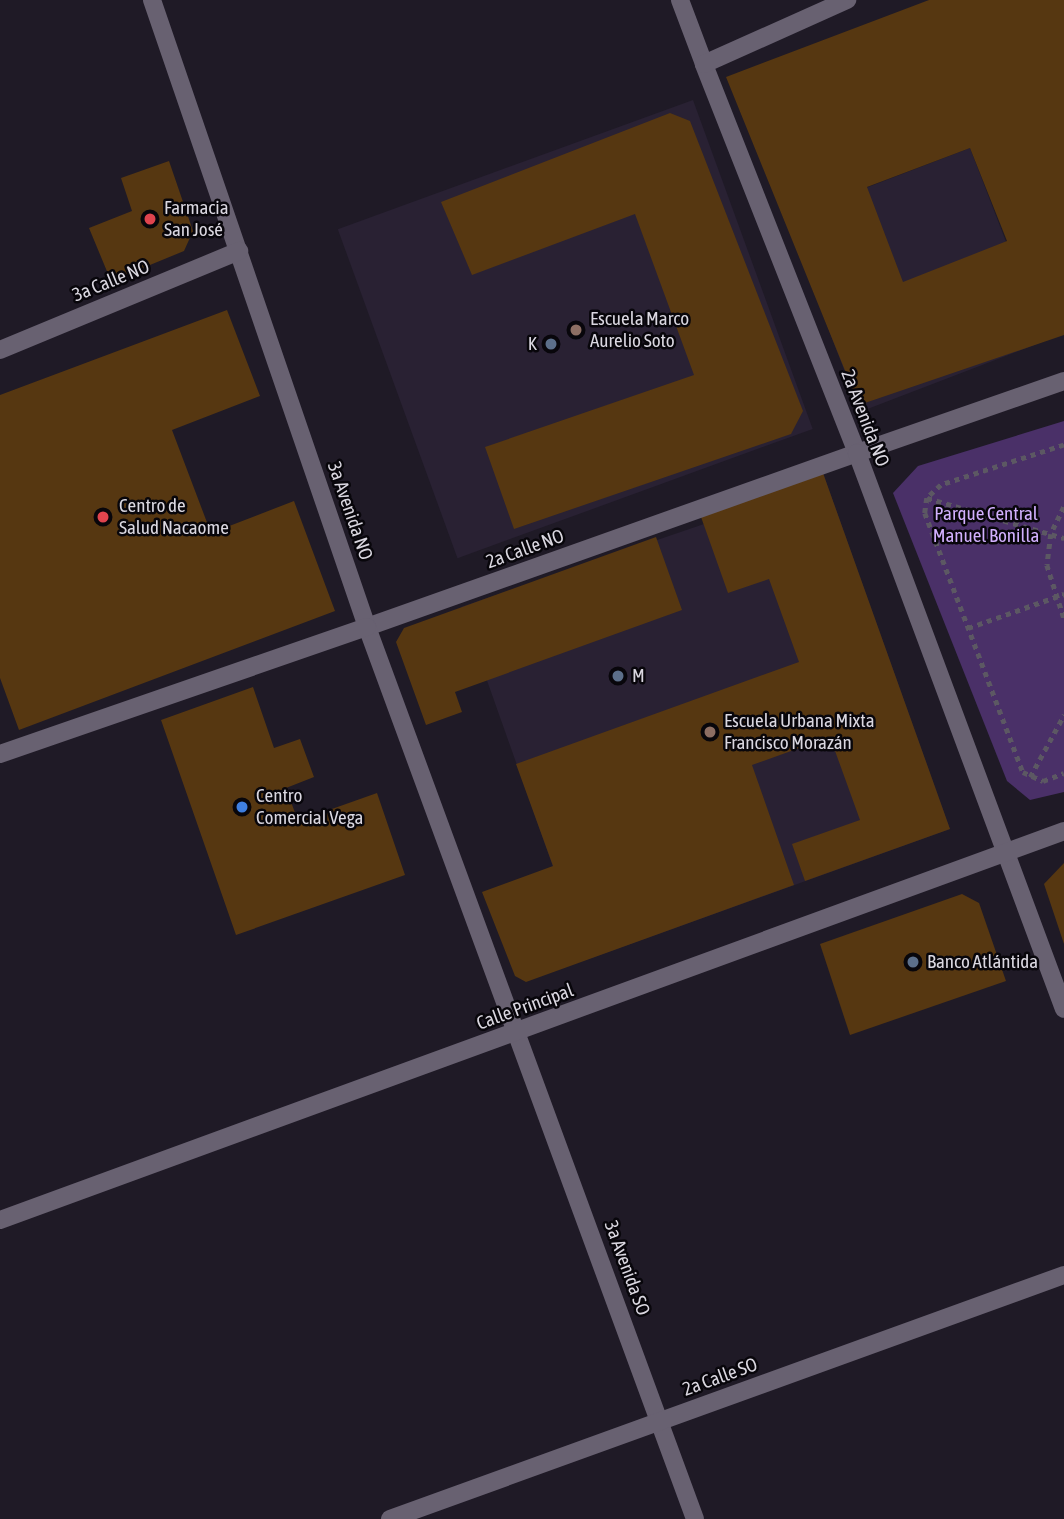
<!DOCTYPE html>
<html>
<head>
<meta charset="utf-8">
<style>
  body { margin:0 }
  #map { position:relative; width:1064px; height:1519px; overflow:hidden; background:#1f1a26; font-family:"Asap Condensed",sans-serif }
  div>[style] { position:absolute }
  .built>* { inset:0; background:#292133; transform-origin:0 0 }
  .green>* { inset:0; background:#4a3068 }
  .building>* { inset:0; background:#563711 }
  .path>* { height:4.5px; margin-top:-2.25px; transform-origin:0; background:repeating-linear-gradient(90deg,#5c5863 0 5px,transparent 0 10px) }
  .pedestrian>* { height:18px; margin:-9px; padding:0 9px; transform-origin:9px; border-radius:9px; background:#686171 }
  .minor>* { height:18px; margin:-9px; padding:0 9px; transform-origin:9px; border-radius:9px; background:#686171 }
  .tertiary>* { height:18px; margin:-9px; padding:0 9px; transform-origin:9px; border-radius:9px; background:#686171 }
  .dots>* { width:19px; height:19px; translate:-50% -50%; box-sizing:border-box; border:4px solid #08060b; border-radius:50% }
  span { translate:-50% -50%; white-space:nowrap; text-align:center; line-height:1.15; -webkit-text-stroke:5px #08060b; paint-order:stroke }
  .poi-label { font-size:19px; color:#dad7e0 }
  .left { translate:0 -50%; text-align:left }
  .right { translate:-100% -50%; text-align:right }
  .street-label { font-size:19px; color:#dad7e0 }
  .park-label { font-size:19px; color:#d2b0fe }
</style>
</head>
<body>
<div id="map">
  <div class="built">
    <i style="left:693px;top:100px;width:350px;height:378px;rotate:70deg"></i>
    <i style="left:970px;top:148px;width:207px;height:197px;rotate:69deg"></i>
    <i style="clip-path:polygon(823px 473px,950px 829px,586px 960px,461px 607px,704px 524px)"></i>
  </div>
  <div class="green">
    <i style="clip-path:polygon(1064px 421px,1064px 792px,1030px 800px,1007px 781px,893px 493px,918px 466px)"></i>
  </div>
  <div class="building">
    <i style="clip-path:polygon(evenodd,929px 0,1064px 0,1064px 335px,859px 405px,726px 77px,929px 0,970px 148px,1007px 241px,903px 282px,867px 187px,970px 148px)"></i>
    <i style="clip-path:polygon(670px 113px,690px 121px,803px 411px,791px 434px,514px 529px,485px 447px,694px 375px,635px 214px,472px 275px,441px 202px)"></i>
    <i style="clip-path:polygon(169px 161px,193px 231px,184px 251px,111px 281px,89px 228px,132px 211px,121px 178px)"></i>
    <i style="clip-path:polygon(227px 310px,260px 396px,172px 430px,211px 533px,294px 501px,335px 611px,19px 730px,0 678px,0 395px)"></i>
    <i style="clip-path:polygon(823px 473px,950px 829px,805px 881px,792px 844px,860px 820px,830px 737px,752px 765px,794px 885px,526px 982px,515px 976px,482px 892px,553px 866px,516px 764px,799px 662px,769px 579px,728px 593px,701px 517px)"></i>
    <i style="clip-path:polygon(656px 537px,682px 610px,455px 692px,462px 712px,426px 725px,396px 642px,404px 628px)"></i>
    <i style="clip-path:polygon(253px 687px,274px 748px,300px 739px,314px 777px,286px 788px,298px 821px,377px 793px,405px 875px,236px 935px,161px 720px)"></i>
    <i style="clip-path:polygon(1064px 863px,1064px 944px,1044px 884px)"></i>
    <i style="clip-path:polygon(962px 894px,979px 903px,1006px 981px,850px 1035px,820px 944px)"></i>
  </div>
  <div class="path">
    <i style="left:1064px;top:445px;width:129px;rotate:162deg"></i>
    <i style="left:941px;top:485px;width:19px;rotate:137deg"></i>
    <i style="left:927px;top:498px;width:15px;rotate:98deg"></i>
    <i style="left:925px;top:513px;width:277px;rotate:69.3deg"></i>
    <i style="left:1023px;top:772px;width:22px;rotate:24deg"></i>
    <i style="left:1043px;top:781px;width:22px;rotate:-21deg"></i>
    <i style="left:927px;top:498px;width:143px;rotate:16.3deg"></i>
    <i style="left:1064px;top:507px;width:30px;rotate:116deg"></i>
    <i style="left:1051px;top:534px;width:31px;rotate:97deg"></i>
    <i style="left:1047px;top:565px;width:56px;rotate:72.2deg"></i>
    <i style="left:968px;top:628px;width:102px;rotate:-19.5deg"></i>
    <i style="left:1030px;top:777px;width:71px;rotate:-61.3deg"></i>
  </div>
  <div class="pedestrian">
    <i style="left:367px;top:627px;width:520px;rotate:-19.55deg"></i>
    <i style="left:857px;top:453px;width:418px;rotate:-111.5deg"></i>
  </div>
  <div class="minor">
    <i style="left:152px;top:0;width:663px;rotate:71.07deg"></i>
    <i style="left:367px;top:627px;width:950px;rotate:69.81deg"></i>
    <i style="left:680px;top:0;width:68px;rotate:69.4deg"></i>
    <i style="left:704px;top:64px;width:157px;rotate:-24.1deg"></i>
    <i style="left:0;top:350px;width:259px;rotate:-22.5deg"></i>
    <i style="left:1064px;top:381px;width:219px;rotate:160.8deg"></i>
    <i style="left:857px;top:453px;width:593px;rotate:69.58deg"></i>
    <i style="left:0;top:754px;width:388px;rotate:-19.1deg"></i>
    <i style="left:390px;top:1519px;width:717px;rotate:-19.9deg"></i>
  </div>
  <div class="tertiary">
    <i style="left:0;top:1220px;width:1133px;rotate:-20.08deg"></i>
  </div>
  <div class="dots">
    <i style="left:150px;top:219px;background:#e0444e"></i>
    <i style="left:576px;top:330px;background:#8d6e63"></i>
    <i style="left:551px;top:344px;background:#5c6f8a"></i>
    <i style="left:103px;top:517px;background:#e0444e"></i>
    <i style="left:618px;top:676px;background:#5c6f8a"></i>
    <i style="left:710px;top:732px;background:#8d6e63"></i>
    <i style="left:242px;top:807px;background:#3f7fe0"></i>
    <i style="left:913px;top:962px;background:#5c6f8a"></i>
  </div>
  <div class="poi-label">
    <span class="left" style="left:164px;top:219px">Farmacia<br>San José</span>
    <span class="left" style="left:590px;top:330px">Escuela Marco<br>Aurelio Soto</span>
    <span class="right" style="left:537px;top:344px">K</span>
    <span class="left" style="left:119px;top:517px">Centro de<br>Salud Nacaome</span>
    <span class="left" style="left:632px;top:676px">M</span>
    <span class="left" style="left:724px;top:732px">Escuela Urbana Mixta<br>Francisco Morazán</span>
    <span class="left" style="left:256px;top:807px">Centro<br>Comercial Vega</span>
    <span class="left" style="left:927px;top:962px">Banco Atlántida</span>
  </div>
  <div class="street-label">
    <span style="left:111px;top:281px;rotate:-22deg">3a Calle NO</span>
    <span style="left:865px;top:418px;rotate:69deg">2a Avenida NO</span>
    <span style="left:350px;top:511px;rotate:71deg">3a Avenida NO</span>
    <span style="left:525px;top:549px;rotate:-20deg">2a Calle NO</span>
    <span style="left:525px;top:1007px;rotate:-20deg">Calle Principal</span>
    <span style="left:627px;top:1268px;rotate:70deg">3a Avenida SO</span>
    <span style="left:720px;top:1377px;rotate:-20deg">2a Calle SO</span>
  </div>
  <div class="park-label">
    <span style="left:986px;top:525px">Parque Central<br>Manuel Bonilla</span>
  </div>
</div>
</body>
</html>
